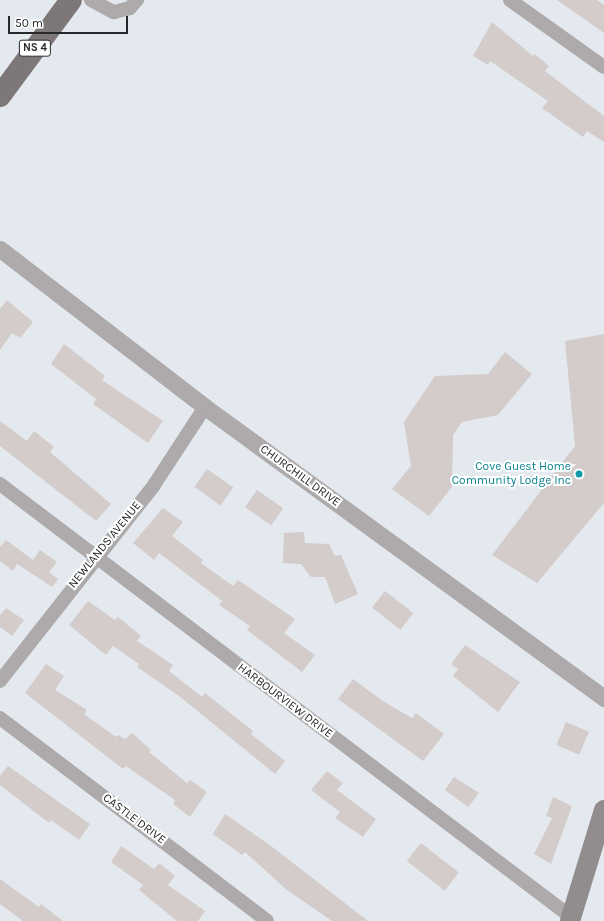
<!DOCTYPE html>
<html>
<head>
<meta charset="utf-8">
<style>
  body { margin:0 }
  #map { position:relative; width:604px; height:921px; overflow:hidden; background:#e3e9ee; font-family:Karla,sans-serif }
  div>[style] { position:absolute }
  .building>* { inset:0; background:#d4cccb; transform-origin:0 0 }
  .minor>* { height:14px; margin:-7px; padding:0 7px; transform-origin:7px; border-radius:7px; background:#aeaaab }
  .tertiary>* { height:17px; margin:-8.5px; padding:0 8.5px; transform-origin:8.5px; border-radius:8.5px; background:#aeaaab }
  .secondary>* { height:20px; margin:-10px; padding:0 10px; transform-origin:10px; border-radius:10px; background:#918c8d }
  .primary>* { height:22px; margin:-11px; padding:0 11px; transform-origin:11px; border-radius:11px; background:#7d7778 }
  .dots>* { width:11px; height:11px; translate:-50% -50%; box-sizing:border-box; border:2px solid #fff; border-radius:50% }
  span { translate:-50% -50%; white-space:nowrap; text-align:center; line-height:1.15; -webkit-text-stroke:4px #fff; paint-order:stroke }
  .shield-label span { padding:1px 3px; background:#fff; border:1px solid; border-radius:3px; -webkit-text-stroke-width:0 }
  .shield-label { font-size:11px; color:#26282a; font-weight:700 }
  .culture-label { font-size:12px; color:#0d838f }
  .right { translate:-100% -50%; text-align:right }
  .street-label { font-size:12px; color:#26282a }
  .scale { position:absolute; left:8px; top:16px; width:120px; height:18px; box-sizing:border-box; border:2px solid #26282a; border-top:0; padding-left:5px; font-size:12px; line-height:14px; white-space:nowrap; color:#26282a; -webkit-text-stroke:3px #fff; paint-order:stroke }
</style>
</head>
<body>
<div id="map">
  <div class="building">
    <i style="clip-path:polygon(557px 0,597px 0,604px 5px,604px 33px)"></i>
    <i style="clip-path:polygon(492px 22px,533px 56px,535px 54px,549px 66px,545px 71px,604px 116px,604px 142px,587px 131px,583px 137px,542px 108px,548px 101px,490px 61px,488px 65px,473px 56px)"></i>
    <i style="clip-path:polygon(7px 300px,33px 322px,20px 338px,12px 333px,0 350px,0 309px)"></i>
    <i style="clip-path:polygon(604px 334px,604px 503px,537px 583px,492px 555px,575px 446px,565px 341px)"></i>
    <i style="clip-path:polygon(64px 344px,105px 376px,102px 380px,163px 421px,148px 443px,93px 404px,96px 399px,51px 364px)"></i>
    <i style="clip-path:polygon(505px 352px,532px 374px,498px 415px,462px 422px,453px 435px,452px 487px,429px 516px,392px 489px,411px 466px,404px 422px,435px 376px,488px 374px)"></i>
    <i style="clip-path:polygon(0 421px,27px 441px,34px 431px,54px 447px,50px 452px,111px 504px,96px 521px,0 446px)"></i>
    <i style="left:207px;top:469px;width:32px;height:22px;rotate:35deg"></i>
    <i style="left:257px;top:490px;width:32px;height:21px;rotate:35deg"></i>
    <i style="clip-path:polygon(163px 508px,183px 522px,172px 536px,203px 560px,201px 563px,233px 586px,238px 580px,295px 619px,284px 633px,315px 655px,302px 672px,247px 630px,250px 626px,219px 605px,222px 601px,159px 553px,154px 560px,133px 543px)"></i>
    <i style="clip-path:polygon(304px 532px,305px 543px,329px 544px,335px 556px,341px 555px,358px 594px,335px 604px,325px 577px,311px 577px,301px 564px,283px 563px,284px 533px)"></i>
    <i style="clip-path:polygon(6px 540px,33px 560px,40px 550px,57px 562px,49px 572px,58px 579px,52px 587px,17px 564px,13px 571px,0 561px,0 547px)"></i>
    <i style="left:385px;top:591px;width:36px;height:21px;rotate:38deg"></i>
    <i style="clip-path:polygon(88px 601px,115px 620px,118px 617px,141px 636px,137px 641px,173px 665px,169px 671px,202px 697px,205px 693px,253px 731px,251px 734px,285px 761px,275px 774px,179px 696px,137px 667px,139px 664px,113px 646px,106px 655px,69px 625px)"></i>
    <i style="clip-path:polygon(6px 608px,24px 620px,12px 636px,0 627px,0 615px)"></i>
    <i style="clip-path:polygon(465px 645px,520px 682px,498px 712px,453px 676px,458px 669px,451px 664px)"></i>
    <i style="clip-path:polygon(46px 664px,64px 676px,55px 690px,87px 710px,84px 714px,116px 737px,118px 735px,125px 739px,132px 733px,151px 750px,149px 752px,187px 783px,190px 780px,207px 792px,190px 817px,173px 804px,175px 800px,126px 766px,123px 769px,25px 693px)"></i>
    <i style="clip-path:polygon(353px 679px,383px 701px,412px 718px,416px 713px,444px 734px,423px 761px,338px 699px)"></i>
    <i style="left:566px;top:722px;width:25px;height:25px;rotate:23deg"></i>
    <i style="clip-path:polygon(8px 766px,90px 824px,79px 840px,51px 820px,49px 823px,0 785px,0 776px)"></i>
    <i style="clip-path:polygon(327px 771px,343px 783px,337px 790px,376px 819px,363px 837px,335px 818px,340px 812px,311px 790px)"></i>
    <i style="clip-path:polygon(454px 777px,479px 793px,468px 807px,445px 790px)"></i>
    <i style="clip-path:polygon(553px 797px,572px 806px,551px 864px,534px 854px,552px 818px,546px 816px)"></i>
    <i style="clip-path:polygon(225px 814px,271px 846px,368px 921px,332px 921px,287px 890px,245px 852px,242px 855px,213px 834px)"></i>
    <i style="left:421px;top:843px;width:48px;height:23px;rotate:38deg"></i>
    <i style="clip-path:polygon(121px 846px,154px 869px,159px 863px,175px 876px,168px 885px,205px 911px,198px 921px,177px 921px,139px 890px,143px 885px,111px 862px)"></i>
    <i style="clip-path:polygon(0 879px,39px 907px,41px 904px,63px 921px,23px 921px,0 904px)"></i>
  </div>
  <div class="minor">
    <i style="left:91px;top:0;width:26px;rotate:28deg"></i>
    <i style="left:114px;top:12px;width:16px;rotate:-14deg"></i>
    <i style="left:130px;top:8px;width:11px;rotate:-49deg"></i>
    <i style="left:510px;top:0;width:115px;rotate:35.5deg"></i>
    <i style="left:0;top:484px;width:717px;rotate:37.17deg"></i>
    <i style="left:0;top:681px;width:249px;rotate:-51.8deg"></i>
    <i style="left:154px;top:485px;width:93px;rotate:-56.8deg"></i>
    <i style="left:0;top:718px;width:335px;rotate:37.2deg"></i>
  </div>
  <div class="tertiary">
    <i style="left:0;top:249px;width:259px;rotate:37.6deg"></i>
    <i style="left:205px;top:407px;width:494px;rotate:36.1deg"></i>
  </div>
  <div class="secondary">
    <i style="left:570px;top:921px;width:116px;rotate:-73deg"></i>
  </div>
  <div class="primary">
    <i style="left:0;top:96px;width:119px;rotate:-53.5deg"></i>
  </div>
  <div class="dots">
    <i style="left:579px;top:474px;background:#0f9aa8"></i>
  </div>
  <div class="shield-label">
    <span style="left:35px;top:48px">NS 4</span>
  </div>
  <div class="culture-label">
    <span class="right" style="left:571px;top:474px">Cove Guest Home<br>Community Lodge Inc</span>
  </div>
  <div class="street-label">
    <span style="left:300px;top:476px;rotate:36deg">CHURCHILL DRIVE</span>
    <span style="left:105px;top:545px;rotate:-51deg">NEWLANDS AVENUE</span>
    <span style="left:285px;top:701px;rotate:37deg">HARBOURVIEW DRIVE</span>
    <span style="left:134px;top:819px;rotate:37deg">CASTLE DRIVE</span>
  </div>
  <div class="scale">50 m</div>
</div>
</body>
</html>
